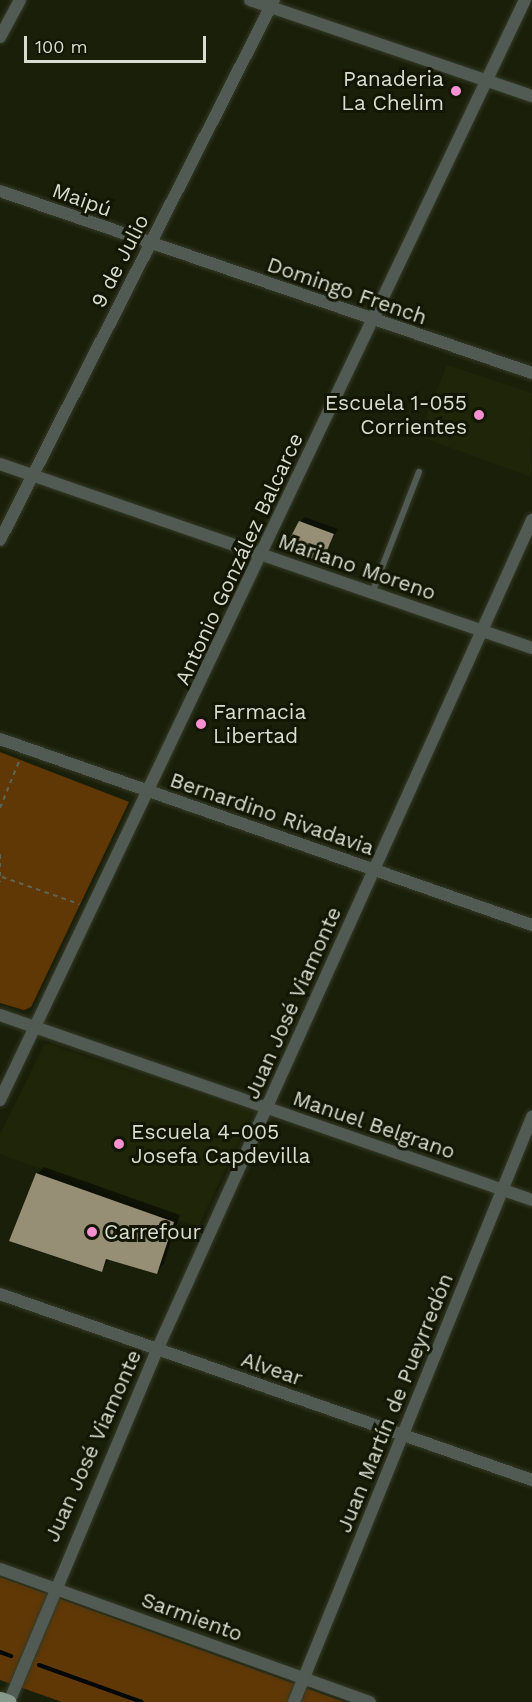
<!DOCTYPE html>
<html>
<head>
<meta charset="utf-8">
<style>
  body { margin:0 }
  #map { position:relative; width:532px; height:1702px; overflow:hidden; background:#1a1f0a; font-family:"Work Sans",sans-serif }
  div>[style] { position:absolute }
  .built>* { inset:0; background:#1f2508 }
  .green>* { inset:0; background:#603806 }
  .shadow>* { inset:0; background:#0007 }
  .stream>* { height:4px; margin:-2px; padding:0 2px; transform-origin:2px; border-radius:2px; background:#000704 }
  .building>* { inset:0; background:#978f75 }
  .path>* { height:2px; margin-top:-1px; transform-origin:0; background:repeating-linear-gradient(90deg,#5f6452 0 4.5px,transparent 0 9px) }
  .roads { filter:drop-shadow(0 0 2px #353a26) drop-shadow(0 0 2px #353a26) }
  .lane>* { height:6px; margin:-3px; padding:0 3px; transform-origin:3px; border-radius:3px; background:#525b53 }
  .street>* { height:12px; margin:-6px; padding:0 6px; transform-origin:6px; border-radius:6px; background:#525b53 }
  .primary>* { height:15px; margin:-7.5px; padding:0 7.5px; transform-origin:7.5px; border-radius:7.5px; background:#879988 }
  .dots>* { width:16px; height:16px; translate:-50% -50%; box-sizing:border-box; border:3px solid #121603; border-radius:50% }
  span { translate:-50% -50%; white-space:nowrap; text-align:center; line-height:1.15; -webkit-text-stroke:6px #121603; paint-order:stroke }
  .poi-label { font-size:21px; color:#d9ddd0 }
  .right { translate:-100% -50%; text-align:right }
  .left { translate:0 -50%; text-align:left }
  .street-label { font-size:21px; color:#d9ddd0 }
  .scale { position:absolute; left:24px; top:36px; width:182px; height:27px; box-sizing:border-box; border:3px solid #d9ddd0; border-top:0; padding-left:8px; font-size:18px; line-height:21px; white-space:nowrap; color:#d9ddd0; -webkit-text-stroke:4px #121603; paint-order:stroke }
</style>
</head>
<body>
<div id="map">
  <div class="built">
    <i style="clip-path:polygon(447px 365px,532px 393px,531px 477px,418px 436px)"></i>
    <i style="clip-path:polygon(45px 1043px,253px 1112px,198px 1227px,0 1154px,0 1134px)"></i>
  </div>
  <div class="green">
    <i style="clip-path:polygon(0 752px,129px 802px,31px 1007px,24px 1010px,0 1003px)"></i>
    <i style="clip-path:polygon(0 1577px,344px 1702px,62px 1702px,0 1680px)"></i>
  </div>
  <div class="shadow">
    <i style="clip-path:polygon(305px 517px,338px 529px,321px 560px,300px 522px)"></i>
    <i style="clip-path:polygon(44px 1167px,180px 1215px,163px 1265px,156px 1272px,110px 1258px,102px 1270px,37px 1174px)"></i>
  </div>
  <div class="stream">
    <i style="left:0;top:1652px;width:12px;rotate:20deg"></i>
    <i style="left:39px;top:1665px;width:109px;rotate:19.8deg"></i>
  </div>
  <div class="building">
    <i style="clip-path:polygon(299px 521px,334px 534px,322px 562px,293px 552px,288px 542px)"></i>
    <i style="clip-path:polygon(36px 1173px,174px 1222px,157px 1274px,106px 1259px,102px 1272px,9px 1241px)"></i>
  </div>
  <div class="path">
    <i style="left:0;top:808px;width:53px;rotate:-67.8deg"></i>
    <i style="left:0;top:854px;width:28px;rotate:90deg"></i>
    <i style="left:2px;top:877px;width:82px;rotate:19.3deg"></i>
  </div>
  <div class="roads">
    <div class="lane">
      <i style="left:372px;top:593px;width:130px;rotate:-68.8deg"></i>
    </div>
    <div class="street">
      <i style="left:250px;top:0;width:298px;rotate:18.8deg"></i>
      <i style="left:0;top:37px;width:42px;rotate:-61.6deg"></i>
      <i style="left:0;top:191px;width:562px;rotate:18.89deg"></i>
      <i style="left:0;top:464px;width:563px;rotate:19.08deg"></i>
      <i style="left:0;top:540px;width:606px;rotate:-63.1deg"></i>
      <i style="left:0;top:739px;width:564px;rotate:19.27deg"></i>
      <i style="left:0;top:1015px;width:563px;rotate:19.17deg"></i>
      <i style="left:0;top:1100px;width:1219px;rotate:-64.49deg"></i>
      <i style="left:0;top:1294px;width:564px;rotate:19.27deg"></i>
      <i style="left:0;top:1569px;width:393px;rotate:19.8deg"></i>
      <i style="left:9px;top:1702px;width:382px;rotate:-67.2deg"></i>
      <i style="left:157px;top:1350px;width:911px;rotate:-65.69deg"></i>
      <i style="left:294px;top:1702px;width:632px;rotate:-67.86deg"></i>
    </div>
    <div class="primary">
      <i style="left:0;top:1699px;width:9px;rotate:18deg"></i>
    </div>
  </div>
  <div class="dots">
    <i style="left:456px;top:91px;background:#f690cf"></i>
    <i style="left:479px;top:415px;background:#f690cf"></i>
    <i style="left:201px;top:724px;background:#f690cf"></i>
    <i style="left:119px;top:1144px;background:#f690cf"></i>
    <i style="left:92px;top:1232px;background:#f690cf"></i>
  </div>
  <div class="poi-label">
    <span class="right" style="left:444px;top:91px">Panaderia<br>La Chelim</span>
    <span class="right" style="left:467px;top:415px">Escuela 1-055<br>Corrientes</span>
    <span class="left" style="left:213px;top:724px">Farmacia<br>Libertad</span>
    <span class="left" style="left:131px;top:1144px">Escuela 4-005<br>Josefa Capdevilla</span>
    <span class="left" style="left:104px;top:1232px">Carrefour</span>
  </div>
  <div class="street-label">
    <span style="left:82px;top:200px;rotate:20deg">Maipú</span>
    <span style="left:120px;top:261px;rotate:-63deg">9 de Julio</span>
    <span style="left:347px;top:291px;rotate:19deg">Domingo French</span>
    <span style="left:239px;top:559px;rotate:-65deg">Antonio González Balcarce</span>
    <span style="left:357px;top:567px;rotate:19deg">Mariano Moreno</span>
    <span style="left:272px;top:814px;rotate:19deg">Bernardino Rivadavia</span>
    <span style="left:293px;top:1003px;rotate:-66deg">Juan José Viamonte</span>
    <span style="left:374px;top:1125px;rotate:19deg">Manuel Belgrano</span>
    <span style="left:272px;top:1369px;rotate:19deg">Alvear</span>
    <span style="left:395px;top:1403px;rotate:-68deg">Juan Martín de Pueyrredón</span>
    <span style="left:93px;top:1446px;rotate:-66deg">Juan José Viamonte</span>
    <span style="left:192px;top:1617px;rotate:20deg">Sarmiento</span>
  </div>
  <div class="scale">100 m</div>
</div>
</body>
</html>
